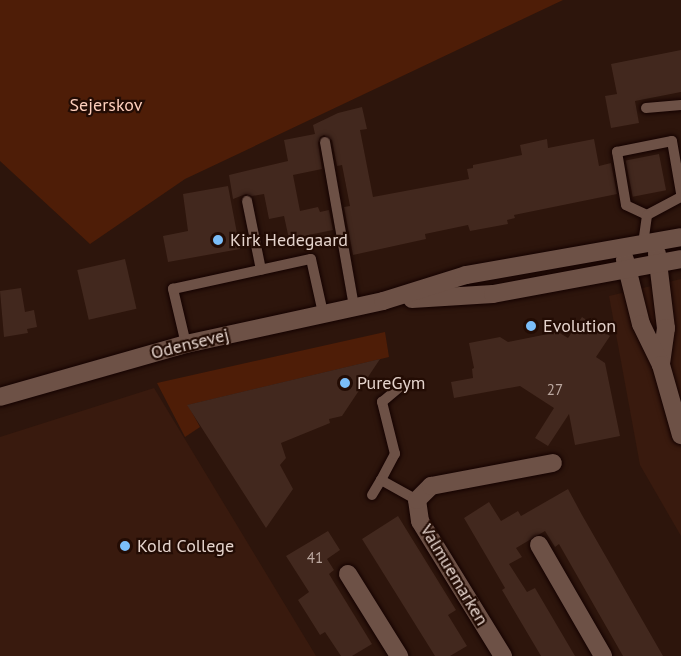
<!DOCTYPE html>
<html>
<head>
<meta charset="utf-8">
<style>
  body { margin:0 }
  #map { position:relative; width:681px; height:656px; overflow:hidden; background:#2d150c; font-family:"PT Sans",sans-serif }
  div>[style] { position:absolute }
  .built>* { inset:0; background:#391a0e }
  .green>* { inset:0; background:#4e1d07 }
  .building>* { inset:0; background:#42281e; transform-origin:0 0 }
  .roads { filter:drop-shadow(0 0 2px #140200) drop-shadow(0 0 2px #140200) }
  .lane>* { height:10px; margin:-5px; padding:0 5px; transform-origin:5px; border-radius:5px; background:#6d5146 }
  .street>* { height:18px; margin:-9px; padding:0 9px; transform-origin:9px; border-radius:9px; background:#6d5146 }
  .secondary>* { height:18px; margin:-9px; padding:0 9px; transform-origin:9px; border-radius:9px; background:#6d5146 }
  .dots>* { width:16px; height:16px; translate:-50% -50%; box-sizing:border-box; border:3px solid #230c04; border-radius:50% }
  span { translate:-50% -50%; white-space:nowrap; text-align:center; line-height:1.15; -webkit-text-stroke:4.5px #230c04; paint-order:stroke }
  .number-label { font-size:15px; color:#bca9a1 }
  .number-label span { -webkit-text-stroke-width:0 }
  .park-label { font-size:18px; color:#fdcebc }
  .poi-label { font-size:18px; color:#e5d4cd }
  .left { translate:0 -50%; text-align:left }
  .street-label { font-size:18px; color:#e5d4cd }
</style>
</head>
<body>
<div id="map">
  <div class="built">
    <i style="clip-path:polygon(681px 279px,681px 536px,640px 465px,609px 296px)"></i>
    <i style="clip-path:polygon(154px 388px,316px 656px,0 656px,0 437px)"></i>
  </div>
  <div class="green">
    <i style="clip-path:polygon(0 0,563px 0,185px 179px,90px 244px,0 161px)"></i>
    <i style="clip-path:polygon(385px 332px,389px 357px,188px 405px,200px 427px,185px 437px,157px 383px)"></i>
  </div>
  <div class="building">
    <i style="clip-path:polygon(681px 50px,681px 92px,635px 101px,639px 123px,611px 128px,605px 96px,617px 94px,611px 64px)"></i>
    <i style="clip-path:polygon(362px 107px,367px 129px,360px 130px,373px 197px,469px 179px,467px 169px,473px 168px,473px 165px,522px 155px,520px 145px,547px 139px,548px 148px,594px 139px,599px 166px,611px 163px,617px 194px,514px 215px,515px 218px,507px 220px,508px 224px,470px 231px,468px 225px,425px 234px,426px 239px,353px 255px,344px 207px,350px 206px,342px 165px,337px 166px,332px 140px,324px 135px,320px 137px,318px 143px,322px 169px,293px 175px,300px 211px,318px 207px,320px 212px,329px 210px,333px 230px,289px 239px,284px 216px,269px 219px,264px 194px,252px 196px,246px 194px,233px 199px,229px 175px,288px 161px,284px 140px,315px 134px,313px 125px,338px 113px)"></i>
    <i style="left:659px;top:154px;width:37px;height:34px;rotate:79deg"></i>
    <i style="clip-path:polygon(228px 186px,240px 249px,168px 262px,163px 236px,188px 231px,183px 194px)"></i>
    <i style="left:125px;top:259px;width:51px;height:49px;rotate:77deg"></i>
    <i style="clip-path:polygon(21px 288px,25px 312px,34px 310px,37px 327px,27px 329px,28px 333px,4px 337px,0 291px)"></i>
    <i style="clip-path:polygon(582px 317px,610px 336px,596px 357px,605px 363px,620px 436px,575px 445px,569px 414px,548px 446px,535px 438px,554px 408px,520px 386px,454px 398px,451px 382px,473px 378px,472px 369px,474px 368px,469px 343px,500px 337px,508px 342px,558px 332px,568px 338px)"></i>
    <i style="clip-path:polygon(380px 359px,342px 416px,329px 419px,330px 423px,281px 443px,286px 458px,280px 465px,293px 489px,266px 528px,187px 405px)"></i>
    <i style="clip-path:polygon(568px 489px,582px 515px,663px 656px,623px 656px,559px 544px,555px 547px,545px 531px,516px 548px,522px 557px,509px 564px,527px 592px,535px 588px,575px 656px,541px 656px,502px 590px,505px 588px,464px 518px,489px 502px,501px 521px,518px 511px,521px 516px)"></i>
    <i style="clip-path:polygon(398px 516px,456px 610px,448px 615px,467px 646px,450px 656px,435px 656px,362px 539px)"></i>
    <i style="clip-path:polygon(328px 531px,340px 550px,327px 559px,334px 570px,329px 574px,372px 644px,352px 656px,341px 656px,325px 632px,320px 635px,298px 600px,309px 592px,286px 556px)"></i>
  </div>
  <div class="roads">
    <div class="lane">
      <i style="left:646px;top:108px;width:35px;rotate:-5deg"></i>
      <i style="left:325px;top:142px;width:168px;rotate:80deg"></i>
      <i style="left:247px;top:201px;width:70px;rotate:78.5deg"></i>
      <i style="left:647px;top:215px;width:23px;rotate:-155deg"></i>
      <i style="left:626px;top:205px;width:54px;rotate:-99.6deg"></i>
      <i style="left:617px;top:152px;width:56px;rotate:-11.3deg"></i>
      <i style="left:672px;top:141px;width:53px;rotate:80.2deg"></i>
      <i style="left:647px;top:215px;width:38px;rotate:-28deg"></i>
      <i style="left:643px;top:244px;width:29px;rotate:-82deg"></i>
      <i style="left:186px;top:344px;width:57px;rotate:-103.3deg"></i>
      <i style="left:173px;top:289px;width:141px;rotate:-12.3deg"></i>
      <i style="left:311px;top:259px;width:55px;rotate:77.5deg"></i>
      <i style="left:381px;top:480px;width:30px;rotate:-62deg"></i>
      <i style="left:395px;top:454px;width:54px;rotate:-104deg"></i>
      <i style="left:382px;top:402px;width:23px;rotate:-40deg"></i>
      <i style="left:372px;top:495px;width:17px;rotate:-59deg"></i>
      <i style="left:381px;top:480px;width:41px;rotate:29.1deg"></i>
    </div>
    <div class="street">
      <i style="left:539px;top:545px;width:128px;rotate:60deg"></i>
      <i style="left:348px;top:574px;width:97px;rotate:58.1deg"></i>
      <i style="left:503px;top:656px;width:158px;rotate:-121.6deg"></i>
      <i style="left:420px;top:521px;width:21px;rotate:-98deg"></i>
      <i style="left:417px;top:500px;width:20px;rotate:-45deg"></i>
      <i style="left:431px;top:486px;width:124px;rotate:-10.7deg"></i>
    </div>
    <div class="secondary">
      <i style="left:657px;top:254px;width:75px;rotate:83.1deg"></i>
      <i style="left:666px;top:328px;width:37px;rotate:98deg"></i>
      <i style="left:625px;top:260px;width:66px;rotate:76deg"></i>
      <i style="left:641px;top:324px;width:46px;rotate:64deg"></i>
      <i style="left:661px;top:365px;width:73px;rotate:74.1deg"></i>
      <i style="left:412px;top:299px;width:81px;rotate:-3.5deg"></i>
      <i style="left:493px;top:294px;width:191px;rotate:-10.5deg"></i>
      <i style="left:0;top:397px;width:193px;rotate:-15.9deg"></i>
      <i style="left:186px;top:344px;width:202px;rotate:-12.3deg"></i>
      <i style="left:383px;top:301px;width:87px;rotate:-17.4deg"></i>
      <i style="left:466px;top:275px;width:218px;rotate:-10deg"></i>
    </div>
  </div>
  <div class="dots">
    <i style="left:218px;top:240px;background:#7bbef9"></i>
    <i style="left:531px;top:326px;background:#7bbef9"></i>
    <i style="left:345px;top:383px;background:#7bbef9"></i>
    <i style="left:125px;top:546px;background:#7bbef9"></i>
  </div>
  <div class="number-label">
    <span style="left:555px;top:390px">27</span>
    <span style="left:315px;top:558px">41</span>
  </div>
  <div class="park-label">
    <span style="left:106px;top:105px">Sejerskov</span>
  </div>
  <div class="poi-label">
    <span class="left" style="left:230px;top:240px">Kirk Hedegaard</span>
    <span class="left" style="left:543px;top:326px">Evolution</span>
    <span class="left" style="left:357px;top:383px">PureGym</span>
    <span class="left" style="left:137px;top:546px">Kold College</span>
  </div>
  <div class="street-label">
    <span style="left:190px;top:344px;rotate:-14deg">Odensevej</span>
    <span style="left:454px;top:575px;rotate:59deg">Valmuemarken</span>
  </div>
</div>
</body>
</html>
